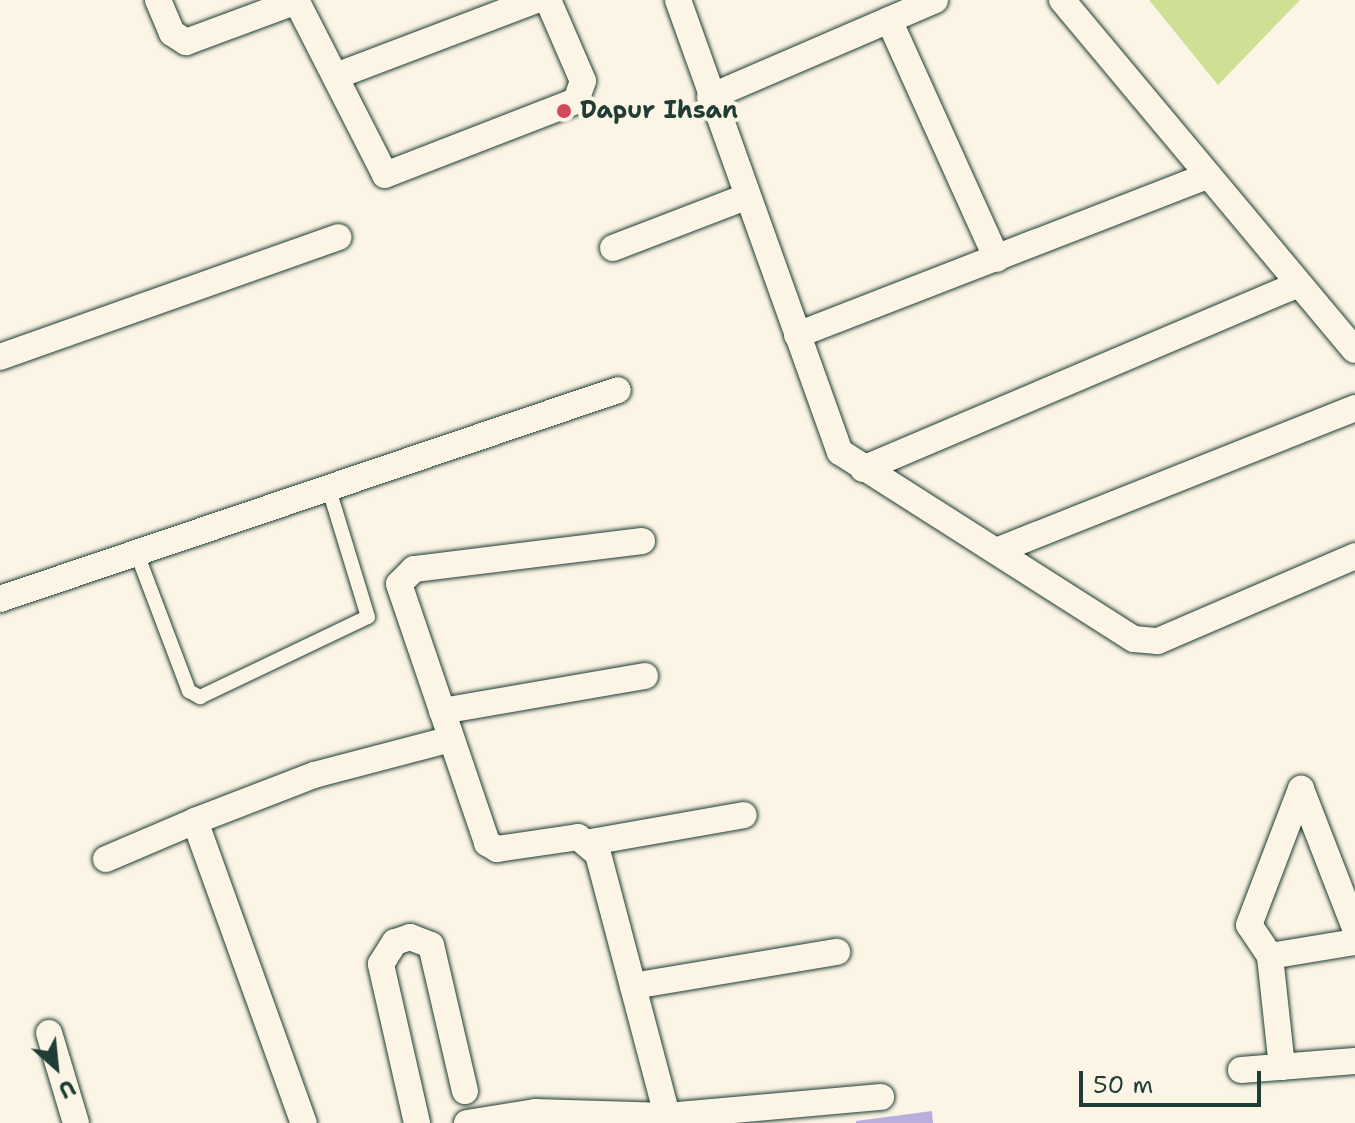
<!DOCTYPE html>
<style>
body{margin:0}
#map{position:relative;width:1355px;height:1123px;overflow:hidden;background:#fcf5e5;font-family:"Shantell Sans",sans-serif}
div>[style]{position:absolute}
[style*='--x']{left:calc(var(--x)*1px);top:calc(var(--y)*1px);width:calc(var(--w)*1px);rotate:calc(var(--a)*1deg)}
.green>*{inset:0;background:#cde094}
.building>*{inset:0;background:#baaedf}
.roads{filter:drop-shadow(0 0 2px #1f3d34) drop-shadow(0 0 2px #1f3d34)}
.service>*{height:14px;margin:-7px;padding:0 7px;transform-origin:7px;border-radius:7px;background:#fcf5e5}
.minor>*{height:26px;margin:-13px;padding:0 13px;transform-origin:13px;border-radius:13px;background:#fcf5e5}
.dots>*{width:22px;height:22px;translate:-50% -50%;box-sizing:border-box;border:4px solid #fcf5e5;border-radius:50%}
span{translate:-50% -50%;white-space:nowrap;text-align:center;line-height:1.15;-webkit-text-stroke:8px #fcf5e5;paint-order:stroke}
.poi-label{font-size:24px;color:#1f3d34;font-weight:700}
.left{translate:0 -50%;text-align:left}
.north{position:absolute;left:16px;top:1027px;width:80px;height:80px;-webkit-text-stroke:6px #fcf5e5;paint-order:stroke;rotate:153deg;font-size:22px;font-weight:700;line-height:32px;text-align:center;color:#1f3d34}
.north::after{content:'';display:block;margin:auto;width:28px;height:36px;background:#1f3d34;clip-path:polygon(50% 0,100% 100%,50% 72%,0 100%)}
.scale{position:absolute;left:1079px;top:1071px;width:182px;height:36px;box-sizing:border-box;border:4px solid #1f3d34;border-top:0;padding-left:10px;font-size:24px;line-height:28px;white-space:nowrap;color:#1f3d34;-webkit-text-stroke:6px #fcf5e5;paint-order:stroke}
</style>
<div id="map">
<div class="green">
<i style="clip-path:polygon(1149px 0,1300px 0,1218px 85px)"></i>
</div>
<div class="building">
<i style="clip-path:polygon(932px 1111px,933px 1123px,856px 1123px,856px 1121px)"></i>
</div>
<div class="roads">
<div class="service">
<i style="--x:136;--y:551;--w:150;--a:69.3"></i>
<i style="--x:189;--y:691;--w:13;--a:29"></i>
<i style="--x:200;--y:697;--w:186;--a:-25.5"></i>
<i style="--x:368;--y:617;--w:140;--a:-107"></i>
</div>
<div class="minor">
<i style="--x:158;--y:0;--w:36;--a:67"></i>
<i style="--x:172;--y:33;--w:17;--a:33"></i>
<i style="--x:186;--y:42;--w:118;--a:-20.3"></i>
<i style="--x:296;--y:0;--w:196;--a:63"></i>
<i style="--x:385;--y:175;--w:205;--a:-21.2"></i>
<i style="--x:576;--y:101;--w:21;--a:-71"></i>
<i style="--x:583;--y:81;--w:88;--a:-113.4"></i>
<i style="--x:678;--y:0;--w:480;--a:70.3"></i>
<i style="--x:840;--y:452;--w:348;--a:32.5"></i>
<i style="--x:1134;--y:639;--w:24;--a:5"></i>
<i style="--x:1158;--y:641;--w:215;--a:-23.3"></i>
<i style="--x:1062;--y:0;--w:456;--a:50.1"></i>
<i style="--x:889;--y:20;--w:262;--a:65.7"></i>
<i style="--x:336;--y:76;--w:214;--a:-20.8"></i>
<i style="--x:710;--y:97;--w:245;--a:-23.3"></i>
<i style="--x:613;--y:248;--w:142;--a:-21"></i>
<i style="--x:797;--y:335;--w:438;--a:-21.2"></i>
<i style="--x:0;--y:357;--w:359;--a:-19.5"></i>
<i style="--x:863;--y:469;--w:471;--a:-23"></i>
<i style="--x:642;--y:541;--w:230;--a:173"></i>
<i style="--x:414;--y:569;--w:21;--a:135"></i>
<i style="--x:399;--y:584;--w:274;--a:71.2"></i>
<i style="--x:487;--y:843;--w:12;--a:31"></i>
<i style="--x:497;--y:849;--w:82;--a:-8.4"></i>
<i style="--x:578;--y:837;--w:26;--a:40"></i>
<i style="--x:598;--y:854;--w:271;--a:75.2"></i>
<i style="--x:1001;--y:549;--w:381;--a:-21.7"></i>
<i style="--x:0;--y:599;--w:652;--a:-18.68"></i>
<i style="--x:442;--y:711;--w:206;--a:-9.8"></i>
<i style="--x:1301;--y:789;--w:149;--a:68.8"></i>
<i style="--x:195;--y:821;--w:128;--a:-21.1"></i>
<i style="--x:314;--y:775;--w:142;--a:-14.7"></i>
<i style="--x:591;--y:842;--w:155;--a:-10"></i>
<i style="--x:106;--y:859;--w:97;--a:-23.1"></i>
<i style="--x:195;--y:821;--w:321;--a:70.2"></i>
<i style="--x:1270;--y:956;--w:86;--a:-9.4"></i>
<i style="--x:633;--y:986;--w:207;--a:-9.5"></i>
<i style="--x:49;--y:1033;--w:94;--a:73.3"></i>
<i style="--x:1282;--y:1067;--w:112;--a:-96.2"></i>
<i style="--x:1270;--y:956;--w:37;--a:-124"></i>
<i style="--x:1249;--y:925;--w:146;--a:-69.1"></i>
<i style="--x:1241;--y:1070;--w:114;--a:-4.5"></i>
<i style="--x:417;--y:1123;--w:163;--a:-102.8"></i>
<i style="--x:381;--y:964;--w:26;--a:-58"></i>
<i style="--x:395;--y:942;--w:16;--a:-18"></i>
<i style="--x:410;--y:937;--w:22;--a:21"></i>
<i style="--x:431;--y:945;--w:150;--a:76.9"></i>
<i style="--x:467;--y:1123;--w:69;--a:-9.2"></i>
<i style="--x:535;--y:1112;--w:132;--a:1.7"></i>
<i style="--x:667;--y:1116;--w:215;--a:-5.1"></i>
</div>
</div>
<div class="dots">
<i style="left:564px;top:111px;background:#d1495b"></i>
</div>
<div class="poi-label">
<span class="left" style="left:580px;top:111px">Dapur Ihsan</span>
</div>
<div class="north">U</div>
<div class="scale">50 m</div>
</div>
